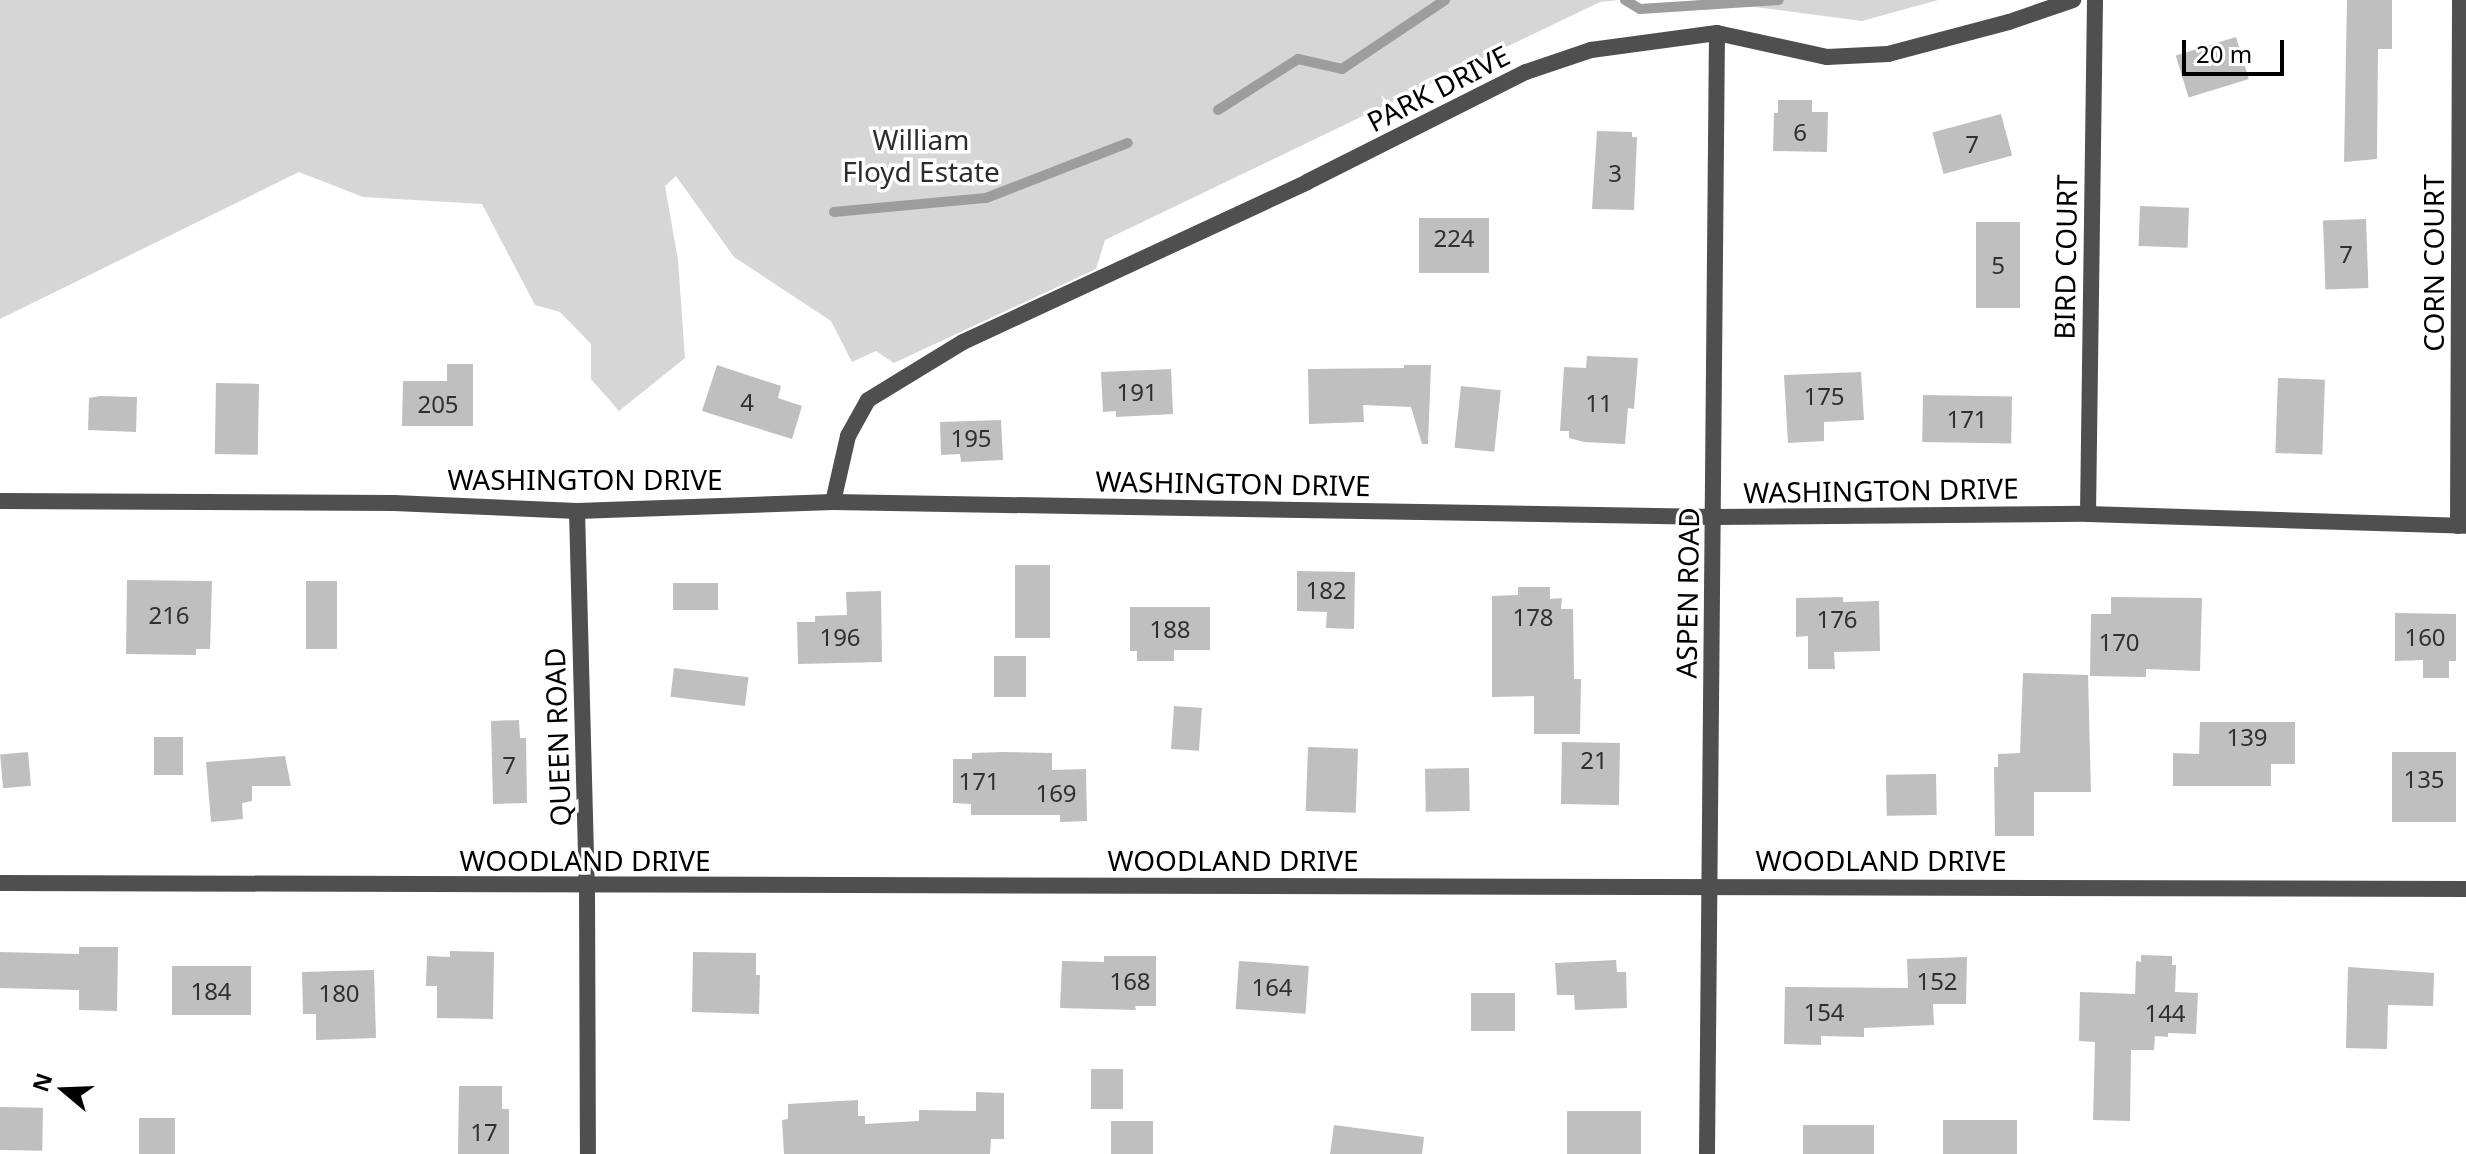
<!DOCTYPE html>
<style>
body{margin:0}
#map{position:relative;width:2466px;height:1154px;overflow:hidden;background:#fff;font-family:"Noto Sans",sans-serif}
div>[style]{position:absolute}
[style*='--x']{left:calc(var(--x)*1px);top:calc(var(--y)*1px);width:calc(var(--w)*1px);rotate:calc(var(--a)*1deg)}
.green>*{inset:0;background:#d6d6d6}
.stream>*{height:10px;margin:-5px;padding:0 5px;transform-origin:5px;border-radius:5px;background:#9d9d9d}
.building>*{inset:0;background:#bfbfbf;transform-origin:0 0}
.minor>*{height:16px;margin:-8px;padding:0 8px;transform-origin:8px;border-radius:8px;background:#4f4f4f}
span{translate:-50% -50%;white-space:nowrap;text-align:center;line-height:1.15;-webkit-text-stroke:7px #fff;paint-order:stroke}
.number-label{font-size:24px;color:#303030}
.number-label span{-webkit-text-stroke-width:0}
.street-label{font-size:28px;color:#000}
.park-label{font-size:28px;color:#2d2d2d}
.north{position:absolute;left:24px;top:1050px;width:80px;height:80px;-webkit-text-stroke:6px #fff;paint-order:stroke;rotate:289deg;font-size:22px;font-weight:700;line-height:32px;text-align:center;color:#000}
.north::after{content:'';display:block;margin:auto;width:28px;height:36px;background:#000;clip-path:polygon(50% 0,100% 100%,50% 72%,0 100%)}
.scale{position:absolute;left:2182px;top:40px;width:102px;height:36px;box-sizing:border-box;border:4px solid #000;border-top:0;padding-left:10px;font-size:24px;line-height:28px;white-space:nowrap;color:#000;-webkit-text-stroke:6px #fff;paint-order:stroke}
</style>
<div id="map">
<div class="green">
<i style="clip-path:polygon(0 0,1619px 0,1600px 2px,1105px 240px,1096px 269px,894px 363px,876px 351px,852px 362px,831px 321px,734px 257px,676px 176px,665px 186px,678px 260px,685px 358px,619px 411px,591px 379px,591px 344px,560px 312px,535px 305px,482px 204px,363px 197px,299px 172px,0 319px)"></i>
<i style="clip-path:polygon(1702px 0,1938px 0,1862px 21px)"></i>
</div>
<div class="stream">
<i style="--x:1625;--y:0;--w:17;--a:31"></i>
<i style="--x:1640;--y:9;--w:139;--a:-3.7"></i>
<i style="--x:1218;--y:110;--w:95;--a:-32.5"></i>
<i style="--x:1298;--y:59;--w:45;--a:12.8"></i>
<i style="--x:1342;--y:69;--w:124;--a:-33.8"></i>
<i style="--x:834;--y:212;--w:153;--a:-5.3"></i>
<i style="--x:986;--y:198;--w:152;--a:-21.2"></i>
</div>
<div class="building">
<i style="clip-path:polygon(2347px 0,2392px 0,2392px 49px,2378px 49px,2377px 159px,2344px 162px)"></i>
<i style="left:2236px;top:37px;width:44px;height:63px;rotate:73deg"></i>
<i style="clip-path:polygon(1778px 100px,1812px 100px,1812px 112px,1828px 112px,1827px 152px,1773px 151px,1774px 113px,1778px 113px)"></i>
<i style="left:2001px;top:114px;width:43px;height:71px;rotate:75deg"></i>
<i style="clip-path:polygon(1597px 131px,1632px 132px,1632px 137px,1637px 137px,1634px 210px,1592px 209px)"></i>
<i style="left:2140px;top:206px;width:49px;height:40px;rotate:2deg"></i>
<i style="left:1419px;top:218px;width:70px;height:55px"></i>
<i style="left:2366px;top:219px;width:69px;height:43px;rotate:88deg"></i>
<i style="left:1976px;top:222px;width:44px;height:86px"></i>
<i style="clip-path:polygon(1587px 356px,1638px 358px,1634px 409px,1628px 408px,1625px 444px,1584px 442px,1569px 438px,1569px 431px,1560px 431px,1564px 367px,1586px 368px)"></i>
<i style="clip-path:polygon(447px 364px,473px 364px,473px 426px,402px 426px,403px 381px,447px 381px)"></i>
<i style="clip-path:polygon(717px 365px,781px 386px,778px 398px,802px 406px,792px 439px,702px 411px)"></i>
<i style="clip-path:polygon(1404px 365px,1431px 365px,1428px 444px,1422px 444px,1411px 407px,1363px 405px,1364px 422px,1309px 424px,1308px 369px,1404px 368px)"></i>
<i style="clip-path:polygon(1171px 369px,1173px 414px,1116px 417px,1116px 411px,1103px 412px,1101px 372px)"></i>
<i style="clip-path:polygon(1861px 372px,1864px 420px,1824px 422px,1824px 441px,1788px 443px,1784px 375px)"></i>
<i style="left:2278px;top:378px;width:47px;height:75px;rotate:2deg"></i>
<i style="left:216px;top:383px;width:43px;height:71px;rotate:1deg"></i>
<i style="left:1461px;top:386px;width:40px;height:62px;rotate:6deg"></i>
<i style="left:1923px;top:395px;width:89px;height:47px;rotate:1deg"></i>
<i style="clip-path:polygon(100px 396px,137px 397px,136px 432px,88px 430px,89px 398px)"></i>
<i style="clip-path:polygon(1001px 420px,1003px 460px,961px 462px,960px 454px,941px 455px,940px 422px)"></i>
<i style="left:1015px;top:565px;width:35px;height:73px"></i>
<i style="clip-path:polygon(1297px 571px,1355px 572px,1354px 629px,1326px 628px,1327px 612px,1297px 611px)"></i>
<i style="clip-path:polygon(127px 580px,212px 581px,210px 649px,196px 649px,196px 655px,126px 654px)"></i>
<i style="left:306px;top:581px;width:31px;height:68px"></i>
<i style="left:673px;top:583px;width:45px;height:27px"></i>
<i style="clip-path:polygon(1518px 587px,1550px 587px,1550px 599px,1562px 598px,1561px 609px,1573px 609px,1574px 679px,1581px 679px,1580px 734px,1534px 734px,1534px 696px,1492px 697px,1492px 596px,1518px 595px)"></i>
<i style="clip-path:polygon(881px 591px,882px 662px,798px 664px,797px 622px,815px 622px,815px 616px,847px 615px,846px 592px)"></i>
<i style="clip-path:polygon(1843px 597px,1843px 602px,1879px 601px,1880px 651px,1834px 652px,1835px 669px,1808px 669px,1808px 636px,1796px 637px,1796px 598px)"></i>
<i style="clip-path:polygon(2111px 597px,2202px 598px,2200px 671px,2146px 669px,2146px 677px,2090px 676px,2091px 614px,2111px 614px)"></i>
<i style="clip-path:polygon(1130px 607px,1210px 607px,1210px 650px,1174px 650px,1174px 661px,1137px 661px,1137px 651px,1130px 651px)"></i>
<i style="clip-path:polygon(2395px 613px,2456px 614px,2456px 661px,2449px 661px,2449px 678px,2423px 678px,2423px 660px,2395px 661px)"></i>
<i style="left:994px;top:656px;width:32px;height:41px"></i>
<i style="left:674px;top:668px;width:75px;height:29px;rotate:7deg"></i>
<i style="clip-path:polygon(2023px 673px,2088px 675px,2091px 792px,2034px 792px,2034px 836px,1995px 836px,1994px 767px,1998px 767px,1998px 754px,2020px 753px)"></i>
<i style="left:1174px;top:706px;width:28px;height:43px;rotate:4deg"></i>
<i style="clip-path:polygon(519px 720px,520px 738px,526px 738px,527px 803px,493px 804px,491px 721px)"></i>
<i style="clip-path:polygon(2200px 722px,2295px 722px,2295px 764px,2271px 764px,2271px 786px,2173px 786px,2173px 753px,2199px 754px)"></i>
<i style="left:154px;top:737px;width:29px;height:38px"></i>
<i style="left:1562px;top:742px;width:58px;height:62px;rotate:1deg"></i>
<i style="left:1308px;top:747px;width:50px;height:64px;rotate:2deg"></i>
<i style="left:28px;top:752px;width:34px;height:28px;rotate:85deg"></i>
<i style="clip-path:polygon(1004px 752px,1052px 753px,1052px 770px,1086px 769px,1087px 821px,1060px 822px,1060px 815px,971px 815px,971px 804px,953px 803px,953px 759px,972px 759px,972px 753px)"></i>
<i style="left:2392px;top:752px;width:64px;height:70px"></i>
<i style="clip-path:polygon(285px 756px,291px 786px,252px 786px,252px 801px,242px 803px,243px 819px,211px 822px,206px 762px)"></i>
<i style="left:1469px;top:768px;width:43px;height:44px;rotate:89deg"></i>
<i style="left:1936px;top:774px;width:41px;height:50px;rotate:89deg"></i>
<i style="clip-path:polygon(79px 947px,118px 947px,117px 1011px,79px 1010px,79px 990px,0 988px,0 952px,79px 954px)"></i>
<i style="clip-path:polygon(450px 951px,494px 952px,493px 1019px,437px 1018px,437px 986px,426px 986px,427px 956px,450px 957px)"></i>
<i style="clip-path:polygon(693px 952px,756px 953px,756px 975px,760px 975px,759px 1014px,692px 1012px)"></i>
<i style="clip-path:polygon(2141px 955px,2172px 956px,2172px 965px,2176px 965px,2175px 992px,2198px 993px,2196px 1034px,2168px 1033px,2168px 1037px,2155px 1036px,2154px 1050px,2131px 1050px,2130px 1121px,2093px 1120px,2095px 1042px,2079px 1041px,2080px 992px,2135px 994px,2136px 961px,2141px 962px)"></i>
<i style="clip-path:polygon(1104px 956px,1156px 956px,1156px 1006px,1135px 1006px,1136px 1010px,1060px 1008px,1062px 961px,1104px 962px)"></i>
<i style="clip-path:polygon(1967px 957px,1966px 1004px,1933px 1004px,1934px 1025px,1864px 1028px,1864px 1037px,1821px 1036px,1821px 1045px,1784px 1044px,1785px 987px,1908px 988px,1907px 959px)"></i>
<i style="clip-path:polygon(1616px 960px,1617px 972px,1626px 972px,1627px 1008px,1575px 1010px,1574px 995px,1557px 995px,1555px 963px)"></i>
<i style="left:1239px;top:961px;width:70px;height:48px;rotate:4deg"></i>
<i style="left:172px;top:966px;width:79px;height:49px"></i>
<i style="clip-path:polygon(2348px 967px,2434px 973px,2433px 1006px,2388px 1005px,2387px 1049px,2346px 1048px)"></i>
<i style="clip-path:polygon(374px 970px,376px 1038px,316px 1040px,316px 1014px,303px 1014px,302px 972px)"></i>
<i style="left:1471px;top:993px;width:44px;height:38px"></i>
<i style="left:1123px;top:1069px;width:40px;height:32px;rotate:90deg"></i>
<i style="clip-path:polygon(459px 1086px,502px 1086px,502px 1109px,509px 1109px,509px 1154px,458px 1154px)"></i>
<i style="clip-path:polygon(976px 1092px,1004px 1093px,1004px 1139px,991px 1139px,990px 1154px,784px 1154px,782px 1120px,788px 1119px,788px 1104px,858px 1100px,858px 1116px,865px 1116px,865px 1124px,919px 1121px,919px 1110px,976px 1111px)"></i>
<i style="left:0;top:1107px;width:43px;height:43px;rotate:1deg"></i>
<i style="left:1567px;top:1111px;width:74px;height:43px"></i>
<i style="left:139px;top:1118px;width:36px;height:36px"></i>
<i style="left:1943px;top:1120px;width:74px;height:34px"></i>
<i style="left:1153px;top:1121px;width:33px;height:42px;rotate:90deg"></i>
<i style="clip-path:polygon(1334px 1125px,1424px 1137px,1422px 1154px,1330px 1154px)"></i>
<i style="left:1803px;top:1125px;width:71px;height:29px"></i>
</div>
<div class="minor">
<i style="--x:0;--y:501;--w:394;--a:0.3"></i>
<i style="--x:394;--y:503;--w:183;--a:2.5"></i>
<i style="--x:577;--y:511;--w:256;--a:-2"></i>
<i style="--x:833;--y:502;--w:882;--a:0.97"></i>
<i style="--x:1715;--y:517;--w:373;--a:-0.5"></i>
<i style="--x:2088;--y:514;--w:378;--a:1.8"></i>
<i style="--x:833;--y:502;--w:68;--a:-77.2"></i>
<i style="--x:848;--y:436;--w:41;--a:-60.9"></i>
<i style="--x:868;--y:400;--w:111;--a:-31.4"></i>
<i style="--x:963;--y:342;--w:379;--a:-24.9"></i>
<i style="--x:1307;--y:182;--w:245;--a:-26.7"></i>
<i style="--x:1526;--y:72;--w:69;--a:-18.7"></i>
<i style="--x:1591;--y:50;--w:127;--a:-7.7"></i>
<i style="--x:1717;--y:33;--w:113;--a:12.3"></i>
<i style="--x:1827;--y:57;--w:61;--a:-2.8"></i>
<i style="--x:1888;--y:54;--w:125;--a:-14.8"></i>
<i style="--x:2009;--y:22;--w:68;--a:-19"></i>
<i style="--x:577;--y:511;--w:375;--a:88.5"></i>
<i style="--x:587;--y:886;--w:268;--a:89.8"></i>
<i style="--x:2088;--y:514;--w:514;--a:-89.22"></i>
<i style="--x:2458;--y:526;--w:526;--a:-89.78"></i>
<i style="--x:0;--y:883;--w:2466;--a:0.14"></i>
<i style="--x:1707;--y:1154;--w:1121;--a:-89.49"></i>
</div>
<div class="number-label">
<span style="left:1800px;top:132px">6</span>
<span style="left:1972px;top:144px">7</span>
<span style="left:1615px;top:173px">3</span>
<span style="left:1454px;top:238px">224</span>
<span style="left:2346px;top:254px">7</span>
<span style="left:1998px;top:265px">5</span>
<span style="left:1137px;top:392px">191</span>
<span style="left:1824px;top:396px">175</span>
<span style="left:747px;top:402px">4</span>
<span style="left:1599px;top:403px">11</span>
<span style="left:438px;top:404px">205</span>
<span style="left:1967px;top:419px">171</span>
<span style="left:971px;top:438px">195</span>
<span style="left:1326px;top:590px">182</span>
<span style="left:169px;top:615px">216</span>
<span style="left:1533px;top:617px">178</span>
<span style="left:1837px;top:619px">176</span>
<span style="left:1170px;top:629px">188</span>
<span style="left:840px;top:637px">196</span>
<span style="left:2425px;top:637px">160</span>
<span style="left:2119px;top:642px">170</span>
<span style="left:2247px;top:737px">139</span>
<span style="left:1594px;top:760px">21</span>
<span style="left:509px;top:765px">7</span>
<span style="left:2424px;top:779px">135</span>
<span style="left:979px;top:781px">171</span>
<span style="left:1056px;top:793px">169</span>
<span style="left:1130px;top:981px">168</span>
<span style="left:1937px;top:981px">152</span>
<span style="left:1272px;top:987px">164</span>
<span style="left:211px;top:991px">184</span>
<span style="left:339px;top:993px">180</span>
<span style="left:1824px;top:1012px">154</span>
<span style="left:2165px;top:1013px">144</span>
<span style="left:484px;top:1132px">17</span>
</div>
<div class="street-label">
<span style="left:1438px;top:88px;rotate:-27deg">PARK DRIVE</span>
<span style="left:2065px;top:257px;rotate:-89deg">BIRD COURT</span>
<span style="left:2433px;top:263px;rotate:-90deg">CORN COURT</span>
<span style="left:585px;top:479px">WASHINGTON DRIVE</span>
<span style="left:1233px;top:483px;rotate:1deg">WASHINGTON DRIVE</span>
<span style="left:1881px;top:490px;rotate:-1deg">WASHINGTON DRIVE</span>
<span style="left:1687px;top:593px;rotate:-89deg">ASPEN ROAD</span>
<span style="left:557px;top:737px;rotate:-92deg">QUEEN ROAD</span>
<span style="left:585px;top:860px">WOODLAND DRIVE</span>
<span style="left:1233px;top:860px">WOODLAND DRIVE</span>
<span style="left:1881px;top:860px">WOODLAND DRIVE</span>
</div>
<div class="park-label">
<span style="left:921px;top:155px">William<br>Floyd Estate</span>
</div>
<div class="north">N</div>
<div class="scale">20 m</div>
</div>
